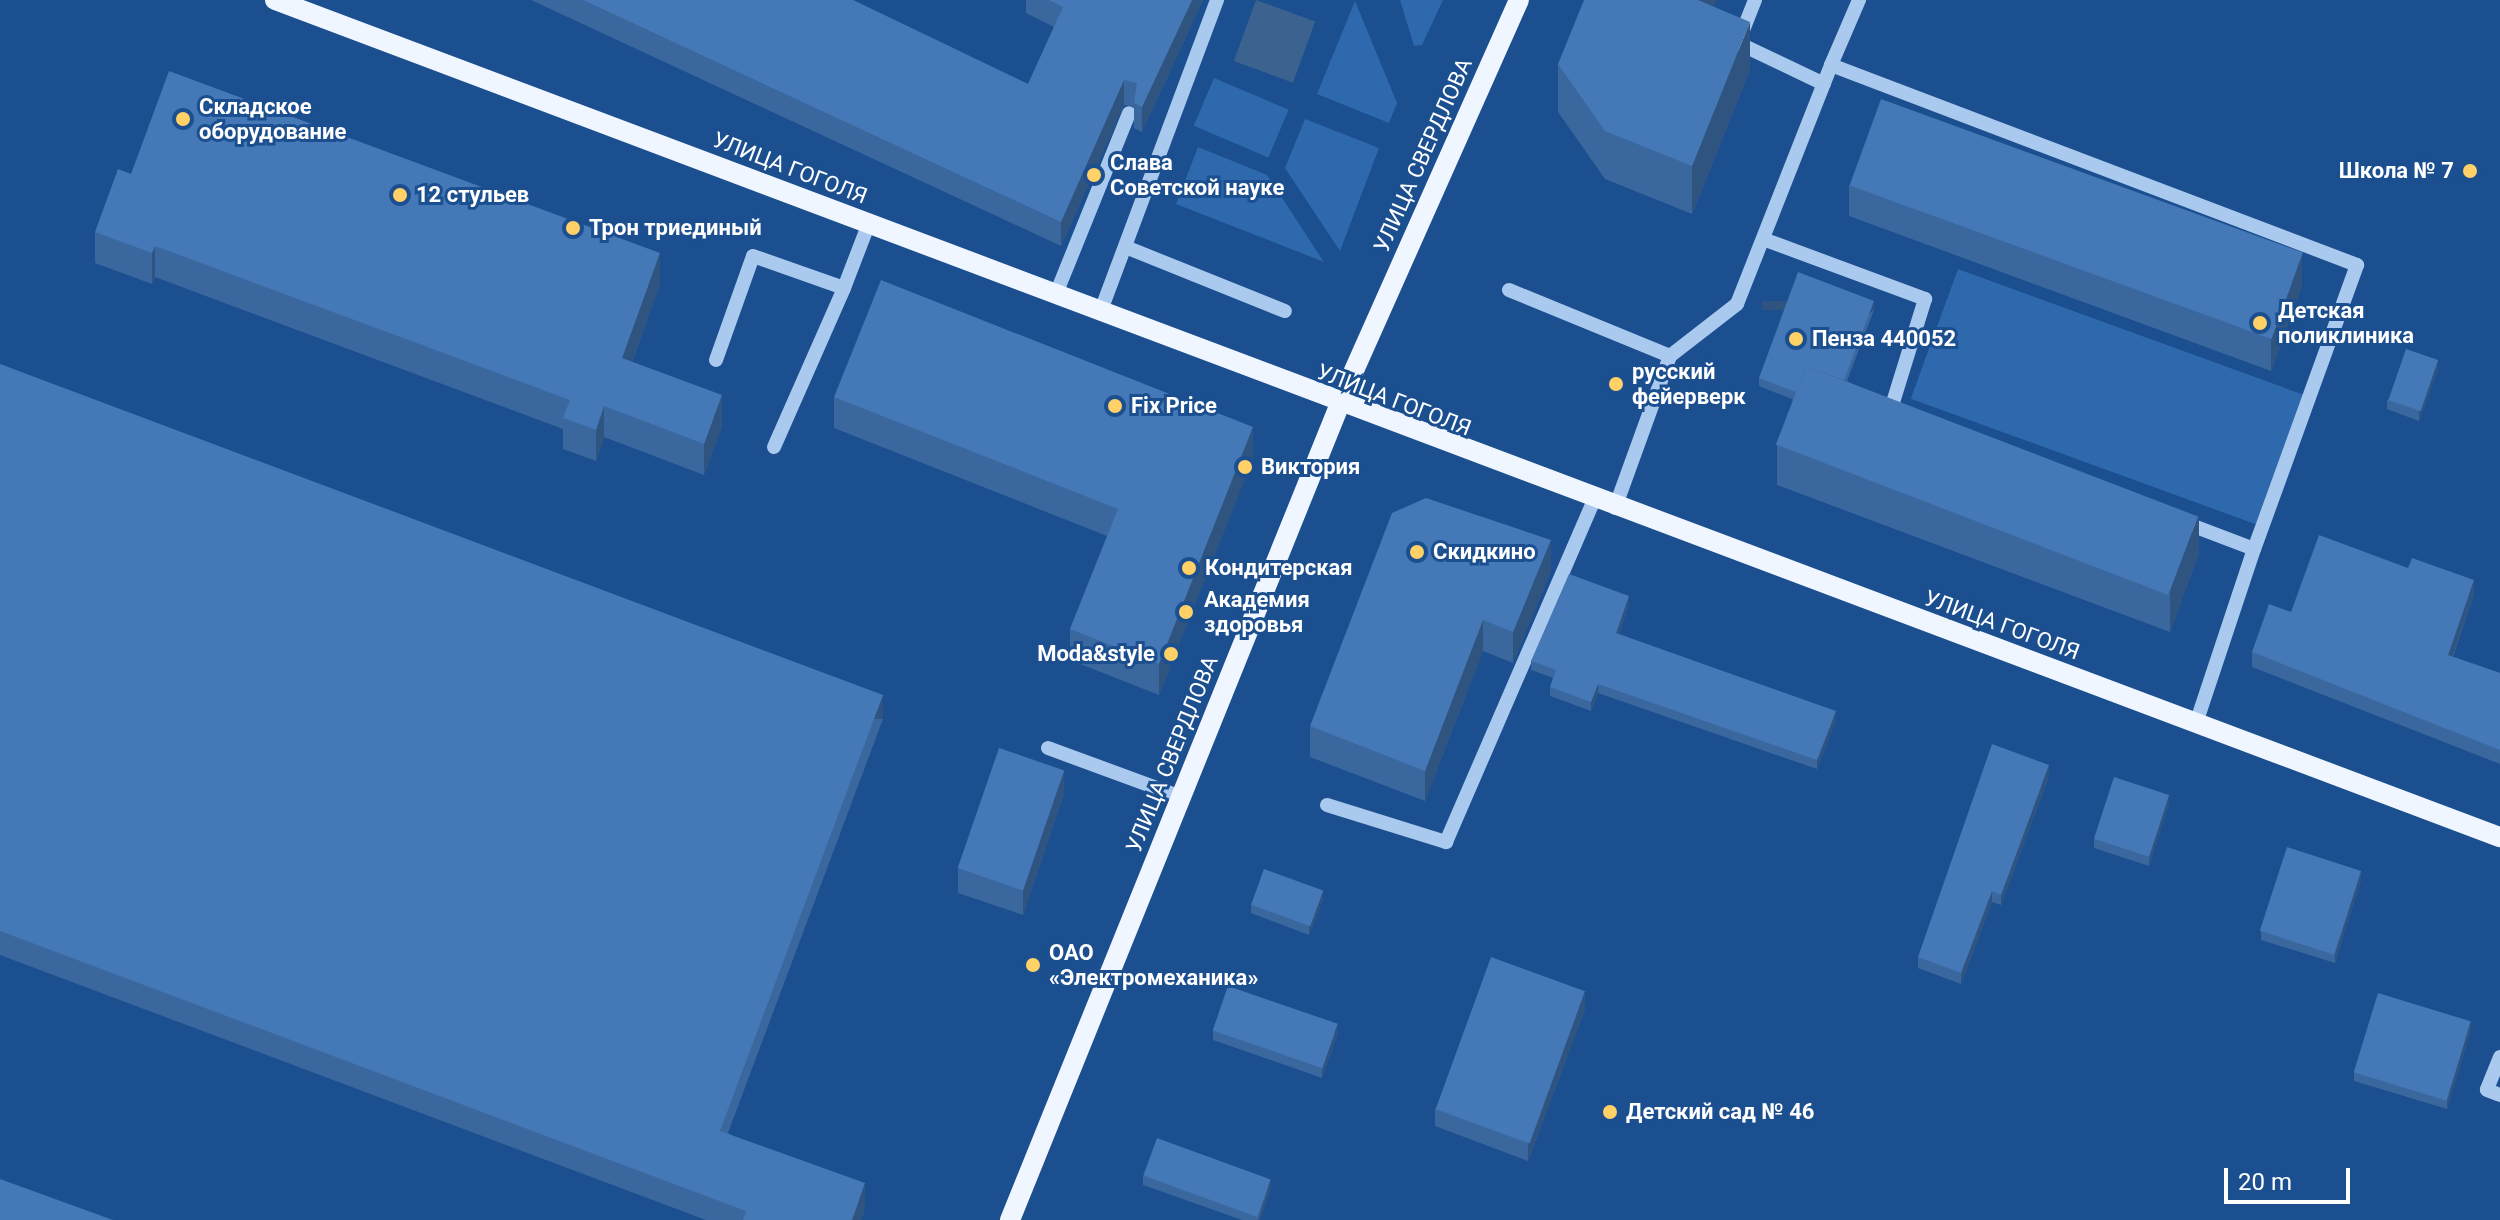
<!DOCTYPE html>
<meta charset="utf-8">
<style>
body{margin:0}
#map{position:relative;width:2500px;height:1220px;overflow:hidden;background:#1b4f8f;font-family:Roboto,sans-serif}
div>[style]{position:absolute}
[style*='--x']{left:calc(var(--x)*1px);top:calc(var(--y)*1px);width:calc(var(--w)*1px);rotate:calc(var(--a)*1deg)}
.green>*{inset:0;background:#2e69ad;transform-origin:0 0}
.water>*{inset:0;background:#3c6290;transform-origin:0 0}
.minor>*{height:14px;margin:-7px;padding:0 7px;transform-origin:7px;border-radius:7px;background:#a9c9ee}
.major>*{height:20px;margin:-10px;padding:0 10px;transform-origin:10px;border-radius:10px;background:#f0f6ff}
.wall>*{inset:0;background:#3a679d}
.shaded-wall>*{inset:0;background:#305480;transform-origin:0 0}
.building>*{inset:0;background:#4478b7;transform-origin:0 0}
.dots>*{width:22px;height:22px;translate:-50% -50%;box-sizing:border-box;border:4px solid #1b4f8f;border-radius:50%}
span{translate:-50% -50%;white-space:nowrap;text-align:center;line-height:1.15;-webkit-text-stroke:6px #1b4f8f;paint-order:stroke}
.poi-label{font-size:22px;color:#fff;font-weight:700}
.left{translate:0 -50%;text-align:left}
.right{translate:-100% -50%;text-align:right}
.street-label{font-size:22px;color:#fff}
.scale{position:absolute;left:2224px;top:1168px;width:126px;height:36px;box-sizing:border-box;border:4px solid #fff;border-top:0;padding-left:10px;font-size:24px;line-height:28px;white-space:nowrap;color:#fff;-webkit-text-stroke:6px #1b4f8f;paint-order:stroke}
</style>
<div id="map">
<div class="green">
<i style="clip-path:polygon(1400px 0,1443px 0,1422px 45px,1414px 46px)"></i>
<i style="clip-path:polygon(1355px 1px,1397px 103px,1389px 123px,1317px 94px)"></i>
<i style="left:1214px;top:78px;width:81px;height:52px;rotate:23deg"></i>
<i style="clip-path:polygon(1305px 119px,1379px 148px,1340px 251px,1285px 168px)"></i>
<i style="clip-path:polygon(1198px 147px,1267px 175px,1324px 262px,1176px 204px)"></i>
<i style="left:1958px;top:269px;width:367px;height:138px;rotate:20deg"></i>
</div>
<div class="water">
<i style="left:1256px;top:0;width:63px;height:65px;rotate:20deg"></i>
</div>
<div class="minor">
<i style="--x:1755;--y:0;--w:46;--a:111.6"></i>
<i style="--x:1738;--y:43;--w:95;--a:25.5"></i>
<i style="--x:1831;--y:65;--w:71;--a:-66.7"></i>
<i style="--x:1763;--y:239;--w:173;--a:20.3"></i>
<i style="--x:1925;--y:299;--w:118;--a:107.2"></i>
<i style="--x:1128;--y:248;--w:169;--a:21.9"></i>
<i style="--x:1509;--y:290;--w:174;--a:22.3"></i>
<i style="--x:1056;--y:294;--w:195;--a:-68"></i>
<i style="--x:1100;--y:313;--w:334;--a:-69.5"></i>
<i style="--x:716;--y:360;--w:110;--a:-70.4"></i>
<i style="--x:753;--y:256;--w:96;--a:19.4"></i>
<i style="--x:844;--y:288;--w:70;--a:-69"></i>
<i style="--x:774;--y:447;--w:174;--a:-66.2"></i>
<i style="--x:1615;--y:508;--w:162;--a:-70.1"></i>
<i style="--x:1670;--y:356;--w:85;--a:-37.8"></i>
<i style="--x:1737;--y:304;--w:257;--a:-68.5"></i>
<i style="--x:1831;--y:65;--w:563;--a:20.82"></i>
<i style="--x:2357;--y:265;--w:302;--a:109.9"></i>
<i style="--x:2183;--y:522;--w:76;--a:20.8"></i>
<i style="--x:2254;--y:549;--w:183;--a:108.4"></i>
<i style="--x:1048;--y:748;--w:142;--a:20.2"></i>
<i style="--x:1327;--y:805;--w:125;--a:17.3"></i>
<i style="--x:1446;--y:842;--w:373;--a:-66.6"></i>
<i style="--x:2500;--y:1057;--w:35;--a:112"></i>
<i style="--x:2487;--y:1090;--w:14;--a:21"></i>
</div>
<div class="major">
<i style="--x:275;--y:0;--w:2377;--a:20.62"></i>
<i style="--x:1010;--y:1220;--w:902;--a:-67.99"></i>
<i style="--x:1348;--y:384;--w:420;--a:-66"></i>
</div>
<div class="wall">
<i style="clip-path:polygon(531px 0,853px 0,1028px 84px,1054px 27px,1026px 13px,1026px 0,1203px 0,1142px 132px,1134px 128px,1134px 107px,1124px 105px,1061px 246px)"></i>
<i style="clip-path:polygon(1558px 64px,1750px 70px,1692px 214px,1605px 179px,1558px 112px)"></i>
<i style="clip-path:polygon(1849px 185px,2302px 286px,2271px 371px,1849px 216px)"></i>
<i style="clip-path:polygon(95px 232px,660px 284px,632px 362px,722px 426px,704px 475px,604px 437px,596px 461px,563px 449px,563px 429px,155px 277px,152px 284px,95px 263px)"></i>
<i style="clip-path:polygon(1874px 310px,1847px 381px,2199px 553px,2170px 632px,1777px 485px,1777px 445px,1794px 400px,1759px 386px,1759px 378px)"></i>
<i style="clip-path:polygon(0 364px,883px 719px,728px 1133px,865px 1207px,861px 1220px,706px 1220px,0 955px)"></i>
<i style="clip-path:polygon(2438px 369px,2419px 421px,2387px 409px,2387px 400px)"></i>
<i style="clip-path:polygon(834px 397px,1253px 458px,1159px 695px,1070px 660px,1070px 629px,1107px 536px,834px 428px)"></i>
<i style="clip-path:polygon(1551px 571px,1513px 663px,1483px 651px,1425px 801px,1310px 757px,1310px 726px)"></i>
<i style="clip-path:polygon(2474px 594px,2453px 657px,2500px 673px,2500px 764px,2252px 667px,2252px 652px,2291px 612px)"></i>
<i style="clip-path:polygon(1629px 604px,1619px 634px,1836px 720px,1817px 769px,1598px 693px,1591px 711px,1550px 696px,1550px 687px,1553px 678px,1531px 670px,1531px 661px)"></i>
<i style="clip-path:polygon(2049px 776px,2001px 905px,1992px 902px,1961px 984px,1918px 968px,1918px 957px)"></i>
<i style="clip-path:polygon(1064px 794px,1023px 915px,958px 893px,958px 868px)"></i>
<i style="clip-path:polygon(2169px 803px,2149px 866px,2094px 848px,2094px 839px)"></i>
<i style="clip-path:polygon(2361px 880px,2335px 963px,2261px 940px,2261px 931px)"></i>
<i style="clip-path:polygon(1323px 899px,1309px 935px,1251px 913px,1251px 905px)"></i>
<i style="clip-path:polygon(1585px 1009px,1528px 1161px,1435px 1126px,1435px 1109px)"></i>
<i style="clip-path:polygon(2471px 1030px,2447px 1109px,2354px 1081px,2354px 1072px)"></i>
<i style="clip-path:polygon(1213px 1031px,1338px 1033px,1322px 1078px,1213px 1040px)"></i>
<i style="clip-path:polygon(1143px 1176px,1271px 1187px,1260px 1220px,1242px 1220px,1143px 1185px)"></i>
</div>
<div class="shaded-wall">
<i style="clip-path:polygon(1192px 0,1203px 0,1142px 132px,1142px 107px)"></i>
<i style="clip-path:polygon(1698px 0,1717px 0,1697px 48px)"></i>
<i style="clip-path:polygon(1750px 22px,1750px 70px,1692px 214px,1692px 166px)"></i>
<i style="clip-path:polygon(1124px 80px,1124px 105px,1061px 246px,1061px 222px)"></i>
<i style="clip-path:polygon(155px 246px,155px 277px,152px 284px,152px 253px)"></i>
<i style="clip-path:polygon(660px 253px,660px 284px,622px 389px,622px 358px)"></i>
<i style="clip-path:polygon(2302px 255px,2302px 286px,2271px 371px,2271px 340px)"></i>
<i style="left:1874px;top:301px;width:9px;height:112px;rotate:90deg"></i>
<i style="clip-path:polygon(2438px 360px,2438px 369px,2419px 421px,2419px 412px)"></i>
<i style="clip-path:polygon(722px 395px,722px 426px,704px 475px,704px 444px)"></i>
<i style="clip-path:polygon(604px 406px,604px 437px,596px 461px,596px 430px)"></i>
<i style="clip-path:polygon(1253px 427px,1253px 458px,1159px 695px,1159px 664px)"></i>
<i style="clip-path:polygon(2199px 513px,2199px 553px,2170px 632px,2170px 591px)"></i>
<i style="clip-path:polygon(1551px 540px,1551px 571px,1513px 663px,1513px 632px)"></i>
<i style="clip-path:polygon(2474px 580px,2474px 594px,2448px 669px,2448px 655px)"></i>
<i style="clip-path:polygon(1629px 596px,1629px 604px,1616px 642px,1616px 633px)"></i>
<i style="clip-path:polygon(1483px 620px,1483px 651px,1425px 801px,1425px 771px)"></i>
<i style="clip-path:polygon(1598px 684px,1598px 693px,1591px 711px,1591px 702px)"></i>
<i style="left:883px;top:695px;width:24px;height:465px;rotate:90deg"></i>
<i style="clip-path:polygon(1836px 711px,1836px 720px,1817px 769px,1817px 760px)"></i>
<i style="clip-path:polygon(2049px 765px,2049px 776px,2001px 905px,2001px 895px)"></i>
<i style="clip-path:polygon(1064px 770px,1064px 794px,1023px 915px,1023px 891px)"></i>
<i style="clip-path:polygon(2169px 795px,2169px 803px,2149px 866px,2149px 857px)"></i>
<i style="clip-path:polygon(2361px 871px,2361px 880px,2335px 963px,2335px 954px)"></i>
<i style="clip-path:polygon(1323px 890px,1323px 899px,1309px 935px,1309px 926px)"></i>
<i style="clip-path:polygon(1992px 891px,1992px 902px,1961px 984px,1961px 973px)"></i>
<i style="clip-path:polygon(1585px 992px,1585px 1009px,1528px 1161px,1528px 1144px)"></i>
<i style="clip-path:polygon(2471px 1021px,2471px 1030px,2447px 1109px,2447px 1100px)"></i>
<i style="clip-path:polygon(1338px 1024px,1338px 1033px,1322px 1078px,1322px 1069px)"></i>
<i style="clip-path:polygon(1271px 1179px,1271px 1187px,1260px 1220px,1258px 1220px)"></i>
<i style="clip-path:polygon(865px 1183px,865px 1207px,861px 1220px,852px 1220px)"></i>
</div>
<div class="building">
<i style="clip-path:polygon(583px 0,853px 0,1028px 84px,1063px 7px,1049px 0,1192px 0,1142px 107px,1134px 103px,1137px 83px,1124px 80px,1061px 222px)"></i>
<i style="clip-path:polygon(1584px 0,1698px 0,1750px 22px,1692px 166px,1605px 131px,1558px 64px)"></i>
<i style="clip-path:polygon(169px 71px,660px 253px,622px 358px,722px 395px,704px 444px,604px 406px,596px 430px,563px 418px,570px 400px,155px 246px,152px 253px,95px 232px,118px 169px,131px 174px)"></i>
<i style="left:1881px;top:99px;width:449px;height:92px;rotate:20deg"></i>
<i style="clip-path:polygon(1798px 272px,1874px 301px,1844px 380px,1806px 366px,1796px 392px,1759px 378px)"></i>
<i style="clip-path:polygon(881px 280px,1253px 427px,1159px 664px,1070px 629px,1118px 509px,834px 397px)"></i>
<i style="left:2406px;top:349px;width:34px;height:54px;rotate:19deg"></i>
<i style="clip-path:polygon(0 364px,883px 695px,720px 1131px,865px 1183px,852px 1220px,743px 1220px,746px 1211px,0 931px)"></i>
<i style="left:1806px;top:366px;width:420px;height:84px;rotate:21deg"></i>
<i style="clip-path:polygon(1426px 498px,1551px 540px,1513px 632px,1483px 620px,1425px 771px,1310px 726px,1392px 513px)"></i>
<i style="clip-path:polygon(2319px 535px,2408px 568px,2412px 558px,2474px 580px,2448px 655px,2500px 673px,2500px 750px,2252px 652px,2269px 604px,2291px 612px)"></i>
<i style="clip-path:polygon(1569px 574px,1629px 596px,1616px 633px,1836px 711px,1817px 760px,1598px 684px,1591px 702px,1550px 687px,1556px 670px,1531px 661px)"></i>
<i style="clip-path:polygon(1992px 744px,2049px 765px,2001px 895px,1992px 891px,1961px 973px,1918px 957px)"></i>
<i style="left:999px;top:748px;width:69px;height:127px;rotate:19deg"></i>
<i style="left:2114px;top:777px;width:58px;height:65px;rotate:18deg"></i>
<i style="left:2287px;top:847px;width:78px;height:88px;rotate:18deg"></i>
<i style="left:1264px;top:869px;width:63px;height:38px;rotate:20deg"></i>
<i style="left:1491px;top:957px;width:100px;height:162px;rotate:20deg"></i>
<i style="left:1228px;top:986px;width:116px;height:47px;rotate:19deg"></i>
<i style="left:2378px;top:993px;width:97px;height:83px;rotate:17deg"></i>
<i style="left:1157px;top:1138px;width:121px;height:40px;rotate:20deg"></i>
<i style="clip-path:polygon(0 1179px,113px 1220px,0 1220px)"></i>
</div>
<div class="dots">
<i style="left:183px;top:119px;background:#ffd166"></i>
<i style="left:2470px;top:171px;background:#ffd166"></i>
<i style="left:1094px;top:175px;background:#ffd166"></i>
<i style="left:400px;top:195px;background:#ffd166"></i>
<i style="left:573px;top:228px;background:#ffd166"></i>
<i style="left:2260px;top:323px;background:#ffd166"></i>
<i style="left:1796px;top:339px;background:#ffd166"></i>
<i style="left:1616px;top:384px;background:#ffd166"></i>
<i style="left:1115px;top:406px;background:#ffd166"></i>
<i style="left:1245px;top:467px;background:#ffd166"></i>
<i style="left:1417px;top:552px;background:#ffd166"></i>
<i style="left:1189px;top:568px;background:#ffd166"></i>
<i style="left:1186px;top:612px;background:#ffd166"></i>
<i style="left:1171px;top:654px;background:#ffd166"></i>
<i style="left:1033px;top:965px;background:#ffd166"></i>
<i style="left:1610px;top:1112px;background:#ffd166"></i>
</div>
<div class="poi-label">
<span class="left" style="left:199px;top:119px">Складское<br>оборудование</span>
<span class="left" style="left:1110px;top:175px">Слава<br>Советской науке</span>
<span class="right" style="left:2454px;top:171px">Школа № 7</span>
<span class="left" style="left:416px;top:195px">12 стульев</span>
<span class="left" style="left:589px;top:228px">Трон триединый</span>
<span class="left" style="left:2278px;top:323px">Детская<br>поликлиника</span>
<span class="left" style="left:1812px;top:339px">Пенза 440052</span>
<span class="left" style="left:1632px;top:384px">русский<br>фейерверк</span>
<span class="left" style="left:1131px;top:406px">Fix Price</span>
<span class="left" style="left:1261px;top:467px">Виктория</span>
<span class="left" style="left:1433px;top:552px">Скидкино</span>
<span class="left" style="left:1205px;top:568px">Кондитерская</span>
<span class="left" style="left:1204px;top:612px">Академия<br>здоровья</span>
<span class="right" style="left:1155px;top:654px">Moda&amp;style</span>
<span class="left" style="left:1049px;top:965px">ОАО<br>«Электромеханика»</span>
<span class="left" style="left:1626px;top:1112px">Детский сад № 46</span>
</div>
<div class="street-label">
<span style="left:1423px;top:155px;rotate:-66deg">УЛИЦА СВЕРДЛОВА</span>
<span style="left:790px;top:168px;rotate:21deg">УЛИЦА ГОГОЛЯ</span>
<span style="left:1394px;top:400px;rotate:21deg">УЛИЦА ГОГОЛЯ</span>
<span style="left:2002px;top:625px;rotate:20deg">УЛИЦА ГОГОЛЯ</span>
<span style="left:1172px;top:754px;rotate:-68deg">УЛИЦА СВЕРДЛОВА</span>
</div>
<div class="scale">20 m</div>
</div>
